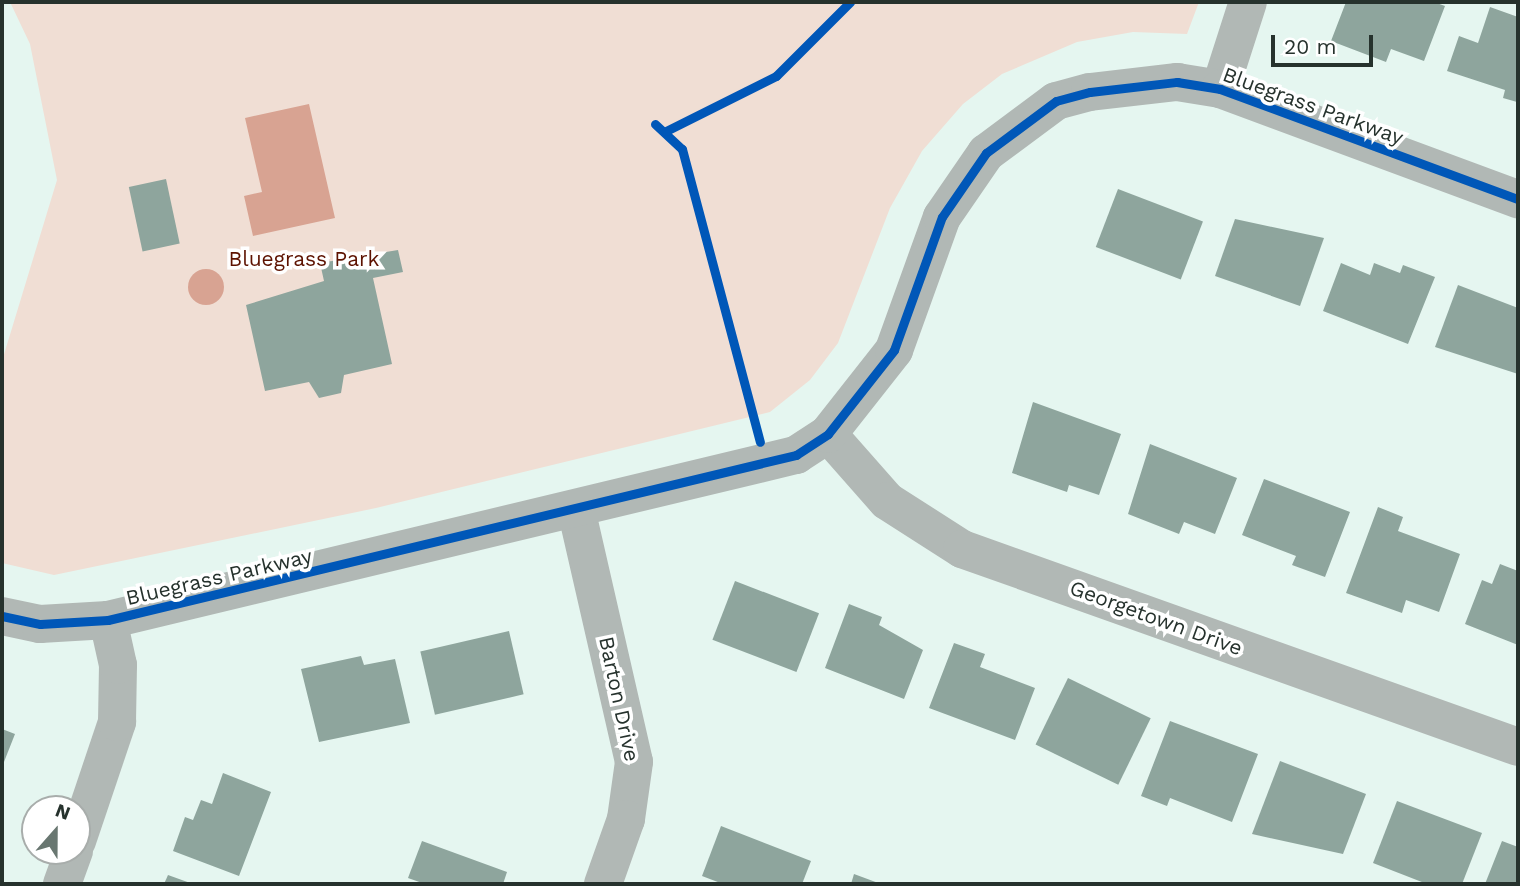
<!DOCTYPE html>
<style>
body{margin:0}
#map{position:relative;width:1520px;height:886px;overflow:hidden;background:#e5f6f0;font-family:"Work Sans",sans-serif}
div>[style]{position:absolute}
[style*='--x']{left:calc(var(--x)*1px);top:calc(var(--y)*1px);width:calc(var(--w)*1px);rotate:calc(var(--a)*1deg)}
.green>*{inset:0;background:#f0ded4}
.water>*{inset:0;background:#d8a392}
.round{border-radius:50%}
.building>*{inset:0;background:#8ea59d;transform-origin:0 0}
.minor>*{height:38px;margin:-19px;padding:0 19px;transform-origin:19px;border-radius:19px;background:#b1b8b5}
.cycleway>*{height:9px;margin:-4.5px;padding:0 4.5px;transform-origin:4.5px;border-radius:4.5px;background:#0057b8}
span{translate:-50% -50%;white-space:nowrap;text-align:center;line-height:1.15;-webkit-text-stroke:7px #fff;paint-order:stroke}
.street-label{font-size:21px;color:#26322d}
.park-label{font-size:21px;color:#5d1200}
.frame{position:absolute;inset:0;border:4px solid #26322d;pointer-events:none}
.north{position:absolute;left:21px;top:795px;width:70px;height:70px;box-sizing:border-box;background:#fff;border:2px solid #a8adab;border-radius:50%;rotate:21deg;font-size:19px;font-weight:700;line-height:28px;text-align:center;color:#26322d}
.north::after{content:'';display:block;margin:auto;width:24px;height:32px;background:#697771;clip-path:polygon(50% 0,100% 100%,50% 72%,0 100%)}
.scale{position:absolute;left:1271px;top:35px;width:102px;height:32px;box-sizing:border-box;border:4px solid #26322d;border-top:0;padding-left:9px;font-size:21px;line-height:24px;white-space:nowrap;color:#26322d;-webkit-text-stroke:5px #fff;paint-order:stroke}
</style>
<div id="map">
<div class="green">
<i style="clip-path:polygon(10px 2px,1199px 2px,1187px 34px,1133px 32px,1077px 42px,1002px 74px,963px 104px,922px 151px,890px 208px,838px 343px,810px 380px,770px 412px,376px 508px,54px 575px,2px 563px,2px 361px,57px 180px,30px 44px)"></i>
</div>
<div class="water">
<i style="clip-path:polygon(309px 104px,335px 218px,253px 236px,244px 196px,262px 192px,245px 118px)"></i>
<i class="round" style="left:188px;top:269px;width:36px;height:36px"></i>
</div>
<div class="building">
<i style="clip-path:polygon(1346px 2px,1434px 2px,1445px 6px,1424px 61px,1391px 49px,1386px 62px,1331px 41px)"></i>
<i style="clip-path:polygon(1490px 7px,1518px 17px,1517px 102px,1503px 98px,1505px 90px,1447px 71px,1459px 36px,1478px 43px)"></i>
<i style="left:166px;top:179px;width:66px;height:38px;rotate:78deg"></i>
<i style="left:1118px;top:189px;width:91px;height:62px;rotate:21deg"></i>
<i style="clip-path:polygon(1235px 219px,1324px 238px,1300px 306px,1215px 276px)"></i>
<i style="clip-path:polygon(398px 250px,403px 272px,373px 278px,392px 364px,344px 375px,341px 393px,319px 398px,309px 382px,265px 391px,246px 305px,324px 281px,320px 263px)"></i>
<i style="clip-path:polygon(1341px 263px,1370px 275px,1374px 263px,1400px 273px,1403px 265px,1435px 277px,1408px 344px,1323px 311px)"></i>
<i style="clip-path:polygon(1458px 285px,1518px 308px,1518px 374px,1435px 347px)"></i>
<i style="clip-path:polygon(1033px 402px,1121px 434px,1099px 495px,1069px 485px,1067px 492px,1012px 473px)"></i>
<i style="clip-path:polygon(1150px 444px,1237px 478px,1215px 534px,1184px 522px,1179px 534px,1128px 514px)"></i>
<i style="clip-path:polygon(1264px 479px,1350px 512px,1325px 577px,1292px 565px,1296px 556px,1242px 535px)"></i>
<i style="clip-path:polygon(1378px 507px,1403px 517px,1398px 531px,1460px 554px,1439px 612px,1406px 600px,1402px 613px,1346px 593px)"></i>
<i style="clip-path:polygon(1500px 564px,1518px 571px,1518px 645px,1465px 624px,1482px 580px,1492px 584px)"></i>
<i style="left:735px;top:581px;width:90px;height:63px;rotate:21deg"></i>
<i style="clip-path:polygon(849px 604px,882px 617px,879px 625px,923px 650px,904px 699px,825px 668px)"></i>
<i style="left:509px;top:631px;width:65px;height:91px;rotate:77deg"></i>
<i style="clip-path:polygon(954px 643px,985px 654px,980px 667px,1035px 688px,1015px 740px,929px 708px)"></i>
<i style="clip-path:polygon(361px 656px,364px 665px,395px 659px,410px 723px,319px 742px,301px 669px)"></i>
<i style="left:1068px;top:678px;width:92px;height:74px;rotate:26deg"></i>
<i style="clip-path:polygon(1170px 721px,1258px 754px,1232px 822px,1170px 798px,1167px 806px,1141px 796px)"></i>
<i style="clip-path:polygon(2px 729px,15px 734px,2px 767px)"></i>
<i style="clip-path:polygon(1280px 761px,1366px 794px,1343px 854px,1252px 834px)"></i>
<i style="clip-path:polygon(223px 773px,271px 792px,239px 876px,173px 851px,185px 817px,193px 820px,201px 800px,212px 804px)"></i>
<i style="clip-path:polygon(1397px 801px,1482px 833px,1462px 884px,1427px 884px,1373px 863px)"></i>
<i style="clip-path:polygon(721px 826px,811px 861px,802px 884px,723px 884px,702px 876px)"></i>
<i style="clip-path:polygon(422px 841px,507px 872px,503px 884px,425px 884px,408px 878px)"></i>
<i style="clip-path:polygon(1502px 841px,1518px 847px,1518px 884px,1485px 884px)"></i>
<i style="clip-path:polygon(854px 874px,881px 884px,851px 884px)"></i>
<i style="clip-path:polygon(168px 875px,193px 884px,164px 884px)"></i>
</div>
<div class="minor">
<i style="--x:1220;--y:89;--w:91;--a:-72.2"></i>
<i style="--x:828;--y:434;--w:89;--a:48.6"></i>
<i style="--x:887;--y:501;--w:89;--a:32.6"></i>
<i style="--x:962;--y:549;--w:590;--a:19.6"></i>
<i style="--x:577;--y:513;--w:255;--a:77.1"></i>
<i style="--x:634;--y:762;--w:58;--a:98"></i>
<i style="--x:626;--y:819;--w:69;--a:109.5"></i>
<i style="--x:2;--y:616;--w:39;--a:12"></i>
<i style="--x:40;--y:624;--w:68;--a:-3.4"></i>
<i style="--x:108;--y:620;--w:708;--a:-13.49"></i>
<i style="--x:796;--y:455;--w:38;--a:-33"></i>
<i style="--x:828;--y:434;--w:107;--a:-51.8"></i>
<i style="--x:894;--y:350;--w:141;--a:-70.2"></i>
<i style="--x:942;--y:217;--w:78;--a:-55.5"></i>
<i style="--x:986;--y:153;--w:87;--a:-36.6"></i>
<i style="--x:1056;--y:101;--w:35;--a:-15"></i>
<i style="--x:1090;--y:92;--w:88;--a:-6.6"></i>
<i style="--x:1177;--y:82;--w:44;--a:9.2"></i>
<i style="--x:1220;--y:89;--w:318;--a:20.3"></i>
<i style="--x:77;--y:841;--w:126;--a:-71.4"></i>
<i style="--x:117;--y:722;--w:57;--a:-89"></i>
<i style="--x:118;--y:665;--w:46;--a:-102.5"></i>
<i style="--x:62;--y:884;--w:35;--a:-70"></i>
</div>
<div class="cycleway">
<i style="--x:655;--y:124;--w:37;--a:43"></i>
<i style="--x:682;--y:149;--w:303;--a:75.1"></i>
<i style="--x:666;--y:131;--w:123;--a:-26.6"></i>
<i style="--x:776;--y:76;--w:105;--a:-45"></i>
<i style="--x:2;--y:616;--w:39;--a:12"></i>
<i style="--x:40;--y:624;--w:68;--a:-3.4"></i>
<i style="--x:108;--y:620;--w:708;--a:-13.49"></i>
<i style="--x:796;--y:455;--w:38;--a:-33"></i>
<i style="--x:828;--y:434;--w:107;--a:-51.8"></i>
<i style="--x:894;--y:350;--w:141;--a:-70.2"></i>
<i style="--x:942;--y:217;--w:78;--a:-55.5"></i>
<i style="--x:986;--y:153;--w:87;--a:-36.6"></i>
<i style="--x:1056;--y:101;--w:35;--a:-15"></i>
<i style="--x:1090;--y:92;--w:88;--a:-6.6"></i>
<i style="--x:1177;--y:82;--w:44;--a:9.2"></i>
<i style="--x:1220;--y:89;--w:318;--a:20.3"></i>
</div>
<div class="street-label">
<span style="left:1313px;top:106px;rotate:20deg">Bluegrass Parkway</span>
<span style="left:219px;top:577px;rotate:-13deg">Bluegrass Parkway</span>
<span style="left:1156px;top:618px;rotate:20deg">Georgetown Drive</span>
<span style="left:619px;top:699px;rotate:78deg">Barton Drive</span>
</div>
<div class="park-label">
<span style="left:304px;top:259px">Bluegrass Park</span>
</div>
<div class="frame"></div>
<div class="north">N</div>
<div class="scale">20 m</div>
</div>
